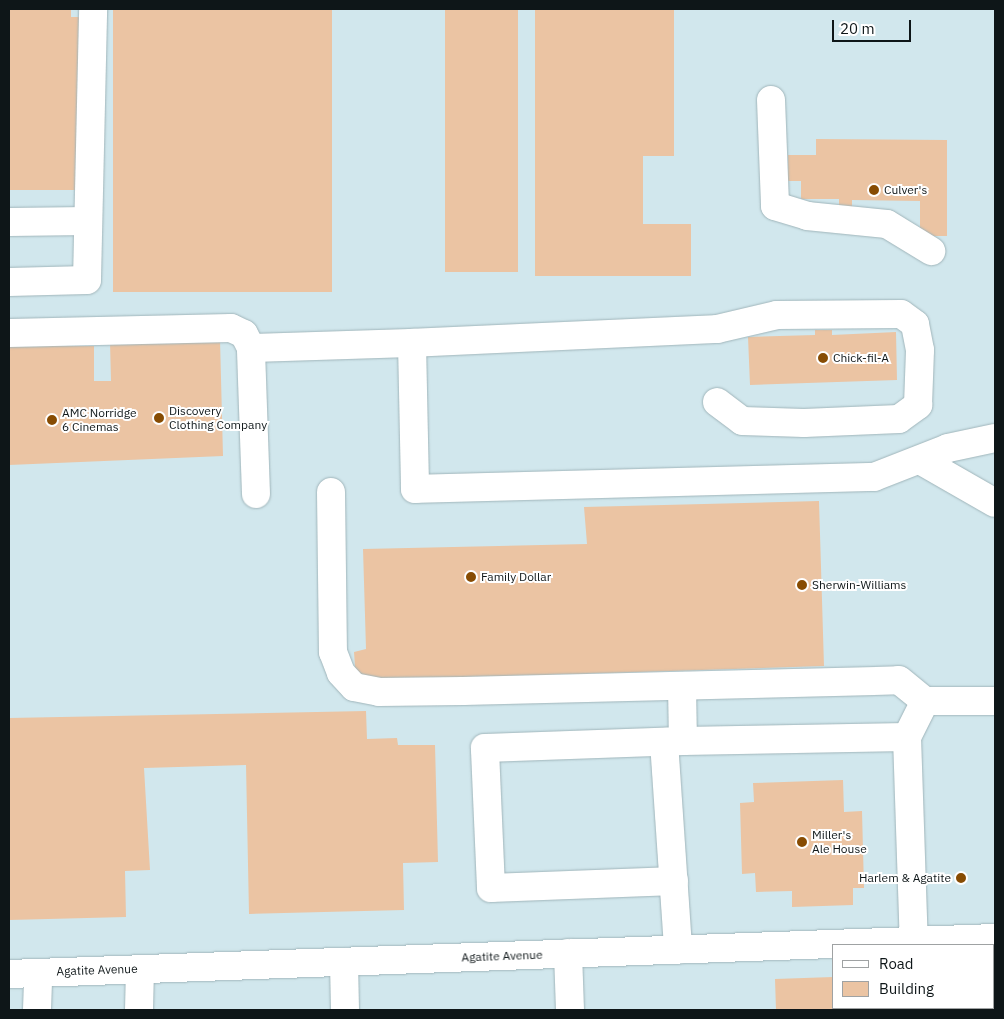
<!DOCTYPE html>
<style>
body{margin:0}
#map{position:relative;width:1004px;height:1019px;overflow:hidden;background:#d1e7ed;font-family:"IBM Plex Sans",sans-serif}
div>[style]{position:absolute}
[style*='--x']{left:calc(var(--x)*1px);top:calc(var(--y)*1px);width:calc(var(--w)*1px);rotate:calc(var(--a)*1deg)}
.building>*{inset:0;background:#ebc4a3;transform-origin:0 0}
.roads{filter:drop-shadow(0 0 1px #a0b5ba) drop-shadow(0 0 1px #a0b5ba)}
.minor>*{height:28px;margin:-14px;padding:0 14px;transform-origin:14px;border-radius:14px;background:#fff}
.dots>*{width:14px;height:14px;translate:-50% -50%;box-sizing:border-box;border:2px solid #fff;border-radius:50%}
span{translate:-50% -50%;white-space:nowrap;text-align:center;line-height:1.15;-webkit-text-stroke:4px #fff;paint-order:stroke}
.poi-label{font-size:12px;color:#0e1618}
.left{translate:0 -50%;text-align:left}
.right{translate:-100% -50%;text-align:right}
.street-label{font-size:12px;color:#0e1618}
.frame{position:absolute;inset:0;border:10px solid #0e1618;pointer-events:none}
.legend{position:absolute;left:832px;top:944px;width:162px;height:65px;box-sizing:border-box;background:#fff;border:1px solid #9fa2a3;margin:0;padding:6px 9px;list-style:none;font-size:15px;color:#0e1618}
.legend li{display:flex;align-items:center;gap:10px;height:25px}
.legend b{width:25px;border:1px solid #9fa2a3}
.scale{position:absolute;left:832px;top:20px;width:79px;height:22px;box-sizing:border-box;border:2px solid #0e1618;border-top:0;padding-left:6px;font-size:15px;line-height:18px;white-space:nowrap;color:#0e1618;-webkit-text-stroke:4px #fff;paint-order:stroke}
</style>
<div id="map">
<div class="building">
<i style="clip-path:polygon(9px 9px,71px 9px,71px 17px,87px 17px,86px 190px,9px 190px)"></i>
<i style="left:113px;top:9px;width:219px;height:283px"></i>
<i style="left:445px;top:9px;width:73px;height:263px"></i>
<i style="clip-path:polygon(535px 9px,674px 9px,674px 156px,643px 156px,643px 224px,691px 224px,691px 276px,535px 276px)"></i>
<i style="clip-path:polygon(816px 139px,947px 140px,947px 236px,920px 236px,920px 201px,852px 200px,852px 211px,839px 211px,839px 199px,801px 199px,801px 181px,788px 181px,788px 155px,816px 155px)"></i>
<i style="clip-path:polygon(815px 330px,832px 330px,832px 335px,896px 332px,897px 380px,750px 385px,748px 337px,815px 335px)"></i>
<i style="clip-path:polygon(220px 339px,223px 456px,9px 465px,9px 346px,94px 346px,94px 381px,111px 381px,110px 342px)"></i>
<i style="clip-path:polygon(819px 501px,824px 666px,356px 681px,354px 652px,366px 649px,363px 549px,587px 544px,584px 507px)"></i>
<i style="clip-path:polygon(366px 711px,367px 739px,397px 738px,398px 745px,435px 745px,438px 862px,403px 863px,404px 910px,249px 914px,246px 765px,144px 768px,150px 870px,125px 871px,126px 917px,9px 920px,9px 718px)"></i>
<i style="clip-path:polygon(843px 780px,844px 812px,862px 811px,864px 888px,853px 888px,853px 905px,792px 907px,792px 891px,756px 892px,755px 873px,742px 874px,740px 803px,754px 802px,753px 783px)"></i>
<i style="clip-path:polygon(833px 977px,833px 1008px,864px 1010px,776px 1010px,775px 979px)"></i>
</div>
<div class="roads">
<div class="minor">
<i style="--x:771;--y:100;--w:106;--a:87.8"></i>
<i style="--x:775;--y:206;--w:34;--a:17"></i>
<i style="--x:807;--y:216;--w:80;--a:5.7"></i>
<i style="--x:887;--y:224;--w:52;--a:31.5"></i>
<i style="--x:9;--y:222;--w:79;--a:-0.7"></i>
<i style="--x:9;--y:282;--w:78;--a:-1.5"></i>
<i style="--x:87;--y:280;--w:271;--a:-88.7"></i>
<i style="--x:9;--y:333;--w:222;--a:-1.3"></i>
<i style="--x:231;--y:328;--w:14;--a:25"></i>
<i style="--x:244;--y:334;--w:16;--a:63"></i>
<i style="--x:717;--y:402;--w:31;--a:37"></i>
<i style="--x:742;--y:421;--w:62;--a:1.8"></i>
<i style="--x:804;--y:423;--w:95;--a:-2.4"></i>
<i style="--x:899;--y:419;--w:24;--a:-36"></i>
<i style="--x:918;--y:405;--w:55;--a:-87.9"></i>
<i style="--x:920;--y:350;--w:26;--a:-101"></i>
<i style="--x:915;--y:324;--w:17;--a:-144"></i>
<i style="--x:901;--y:314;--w:124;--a:179.5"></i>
<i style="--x:777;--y:315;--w:62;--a:166.9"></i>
<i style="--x:717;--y:329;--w:305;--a:177.4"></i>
<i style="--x:412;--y:343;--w:146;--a:88.8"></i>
<i style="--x:415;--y:489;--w:459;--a:-1.5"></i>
<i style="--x:874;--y:477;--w:79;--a:-21.4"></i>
<i style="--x:948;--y:448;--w:48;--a:-12"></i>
<i style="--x:920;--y:460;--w:86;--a:29.8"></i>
<i style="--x:331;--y:492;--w:160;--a:89.3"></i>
<i style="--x:333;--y:652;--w:22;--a:69"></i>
<i style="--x:341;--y:673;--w:19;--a:47"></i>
<i style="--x:354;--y:687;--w:25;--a:11"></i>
<i style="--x:379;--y:692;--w:84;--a:-0.7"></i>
<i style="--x:463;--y:691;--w:436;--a:-1.4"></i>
<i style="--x:899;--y:680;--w:33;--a:39"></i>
<i style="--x:925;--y:701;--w:70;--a:0"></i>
<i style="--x:256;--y:494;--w:146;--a:-92"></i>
<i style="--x:251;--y:348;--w:161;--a:-1.8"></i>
<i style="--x:682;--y:686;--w:55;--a:89"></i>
<i style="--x:683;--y:741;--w:224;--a:-1"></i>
<i style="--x:907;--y:737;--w:40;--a:-63.4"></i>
<i style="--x:907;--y:737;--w:208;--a:88.1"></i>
<i style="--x:664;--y:742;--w:208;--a:86.1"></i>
<i style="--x:674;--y:881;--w:183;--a:177.8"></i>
<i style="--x:491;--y:888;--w:140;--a:-92.5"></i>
<i style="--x:485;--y:748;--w:198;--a:-2"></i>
<i style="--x:568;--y:953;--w:57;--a:88"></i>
<i style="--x:344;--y:962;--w:48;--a:88.8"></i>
<i style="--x:9;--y:974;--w:987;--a:-2.09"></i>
<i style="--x:37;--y:1010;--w:37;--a:-88"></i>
<i style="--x:139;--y:1010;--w:41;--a:-88.6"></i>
<i style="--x:913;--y:1010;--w:2;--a:-90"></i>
</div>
</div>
<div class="dots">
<i style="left:874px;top:190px;background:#874c03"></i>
<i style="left:823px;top:358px;background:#874c03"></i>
<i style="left:159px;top:418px;background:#874c03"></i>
<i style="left:52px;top:420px;background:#874c03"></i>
<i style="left:471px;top:577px;background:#874c03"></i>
<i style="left:802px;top:585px;background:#874c03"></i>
<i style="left:802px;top:842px;background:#874c03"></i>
<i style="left:961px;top:878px;background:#874c03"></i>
</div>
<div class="poi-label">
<span class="left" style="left:884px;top:190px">Culver's</span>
<span class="left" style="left:833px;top:358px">Chick-fil-A</span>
<span class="left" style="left:169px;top:418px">Discovery<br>Clothing Company</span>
<span class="left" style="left:62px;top:420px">AMC Norridge<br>6 Cinemas</span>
<span class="left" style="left:481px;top:577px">Family Dollar</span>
<span class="left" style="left:812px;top:585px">Sherwin-Williams</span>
<span class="left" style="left:812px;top:842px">Miller's<br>Ale House</span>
<span class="right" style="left:951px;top:878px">Harlem &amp; Agatite</span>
</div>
<div class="street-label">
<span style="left:502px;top:956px;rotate:-2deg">Agatite Avenue</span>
<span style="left:97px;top:970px;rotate:-2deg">Agatite Avenue</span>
</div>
<div class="frame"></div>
<ul class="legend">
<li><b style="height:6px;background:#fff"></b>Road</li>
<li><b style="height:14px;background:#ebc4a3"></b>Building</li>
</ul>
<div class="scale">20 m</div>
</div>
